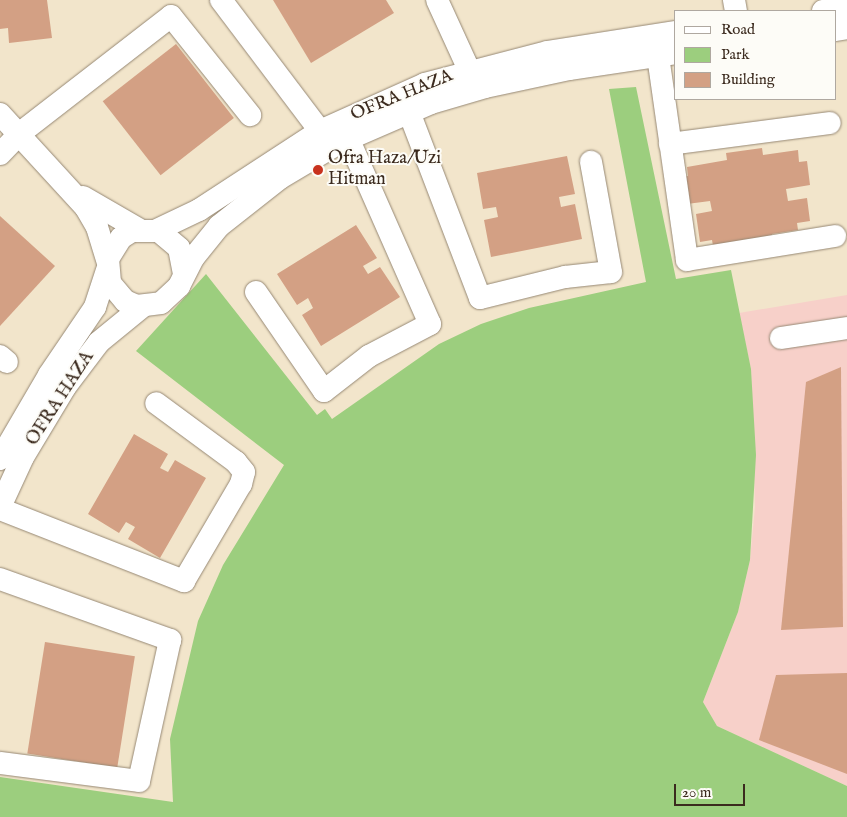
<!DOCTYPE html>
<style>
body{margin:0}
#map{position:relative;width:847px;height:817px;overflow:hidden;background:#f2e5cb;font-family:"IM FELL English",serif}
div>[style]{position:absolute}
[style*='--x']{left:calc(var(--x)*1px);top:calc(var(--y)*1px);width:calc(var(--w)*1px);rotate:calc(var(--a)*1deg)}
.built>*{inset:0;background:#f7d0c9}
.green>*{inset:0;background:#9cce7e}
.building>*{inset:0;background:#d3a084;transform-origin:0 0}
.roads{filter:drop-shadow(0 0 1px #968874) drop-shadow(0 0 1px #968874)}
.minor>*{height:22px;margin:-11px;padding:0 11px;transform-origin:11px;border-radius:11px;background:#fff}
.dots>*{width:14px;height:14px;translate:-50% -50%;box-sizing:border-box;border:2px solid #fdfcf7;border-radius:50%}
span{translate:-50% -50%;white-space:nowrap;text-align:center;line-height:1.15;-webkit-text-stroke:4px #fdfcf7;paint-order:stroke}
.street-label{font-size:18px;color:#3b2a1e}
.poi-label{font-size:18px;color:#3b2a1e}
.left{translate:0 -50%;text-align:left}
.legend{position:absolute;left:674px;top:10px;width:162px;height:90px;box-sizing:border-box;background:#fdfcf7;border:1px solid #afa8a0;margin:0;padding:6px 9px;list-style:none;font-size:15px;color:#3b2a1e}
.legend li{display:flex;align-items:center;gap:10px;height:25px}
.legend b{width:25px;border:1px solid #afa8a0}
.scale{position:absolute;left:674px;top:784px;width:71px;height:22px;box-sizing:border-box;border:2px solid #3b2a1e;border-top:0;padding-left:6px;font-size:15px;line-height:18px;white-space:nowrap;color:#3b2a1e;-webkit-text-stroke:4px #fdfcf7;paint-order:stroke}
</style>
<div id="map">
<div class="built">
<i style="clip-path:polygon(847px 295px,847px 786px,717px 726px,703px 702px,738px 612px,750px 560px,755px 507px,751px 369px,739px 313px)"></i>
</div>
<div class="green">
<i style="clip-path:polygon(636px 87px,676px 279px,731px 270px,751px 369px,756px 455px,750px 560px,738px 612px,703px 702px,717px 726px,847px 786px,847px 817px,0 817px,0 777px,173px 802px,170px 739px,198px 621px,223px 565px,284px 465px,136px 351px,206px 274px,317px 415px,325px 409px,332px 419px,439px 344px,481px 324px,529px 308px,646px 282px,609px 89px)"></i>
</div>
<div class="building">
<i style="clip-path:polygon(0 0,47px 0,52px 38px,9px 43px,8px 28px,0 29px)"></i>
<i style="clip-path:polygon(273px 0,386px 0,394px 13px,311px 63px)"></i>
<i style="left:176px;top:44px;width:94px;height:93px;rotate:52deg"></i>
<i style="clip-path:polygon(762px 148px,763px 155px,798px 150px,799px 162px,807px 161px,810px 185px,786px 189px,788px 201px,807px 198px,810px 221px,797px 223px,798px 230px,772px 234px,773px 244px,713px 246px,712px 240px,700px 242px,696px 214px,712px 211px,710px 201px,687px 204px,683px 177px,688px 176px,687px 167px,727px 160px,726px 153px)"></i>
<i style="clip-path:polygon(567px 156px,575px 194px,559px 197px,561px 207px,575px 204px,582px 239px,491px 257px,484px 220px,498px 217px,496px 207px,483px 209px,477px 173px)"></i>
<i style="clip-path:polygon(0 216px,55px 266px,0 326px)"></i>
<i style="clip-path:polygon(356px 225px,377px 258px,363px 266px,368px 274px,380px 267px,400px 297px,321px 346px,302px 315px,313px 308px,308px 298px,297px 305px,277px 274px)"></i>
<i style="clip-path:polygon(841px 367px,843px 627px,781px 630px,806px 382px)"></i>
<i style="clip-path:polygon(134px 434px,168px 454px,160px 468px,168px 472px,175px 460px,206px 478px,160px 558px,128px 539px,135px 527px,126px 522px,119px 533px,88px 514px)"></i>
<i style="left:45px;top:642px;width:91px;height:113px;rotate:9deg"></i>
<i style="clip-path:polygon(847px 673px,847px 774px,759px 740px,776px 675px)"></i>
</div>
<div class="roads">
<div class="minor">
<i style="--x:221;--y:0;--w:164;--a:52.9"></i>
<i style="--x:437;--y:0;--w:77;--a:65.4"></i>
<i style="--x:734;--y:0;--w:11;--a:80"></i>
<i style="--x:823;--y:11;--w:24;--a:-7"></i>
<i style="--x:836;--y:30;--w:11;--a:-10"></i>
<i style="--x:658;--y:56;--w:206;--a:81.9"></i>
<i style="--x:687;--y:260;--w:150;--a:-9.2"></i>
<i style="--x:409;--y:112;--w:199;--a:69.1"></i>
<i style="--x:480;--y:298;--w:88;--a:-13.9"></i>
<i style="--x:565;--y:277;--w:46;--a:-6.2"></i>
<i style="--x:611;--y:272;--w:112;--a:-100.3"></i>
<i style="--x:0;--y:114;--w:127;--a:47.5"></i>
<i style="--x:86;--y:208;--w:22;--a:60"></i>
<i style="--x:97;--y:227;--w:38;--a:73"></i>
<i style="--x:670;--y:144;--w:161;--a:-7.5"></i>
<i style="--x:0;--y:154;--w:28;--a:-46"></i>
<i style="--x:19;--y:134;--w:192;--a:-37.8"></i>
<i style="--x:171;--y:16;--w:127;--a:51.4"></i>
<i style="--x:83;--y:197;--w:66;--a:30.1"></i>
<i style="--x:155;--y:231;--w:49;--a:-25.5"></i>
<i style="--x:199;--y:210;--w:145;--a:-33.1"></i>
<i style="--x:320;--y:131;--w:115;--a:-24.1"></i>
<i style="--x:425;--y:84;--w:127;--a:-14.6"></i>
<i style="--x:548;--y:52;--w:130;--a:-8.9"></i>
<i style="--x:184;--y:274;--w:26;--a:-101"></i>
<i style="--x:179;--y:248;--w:26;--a:-140"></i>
<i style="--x:159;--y:231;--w:27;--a:180"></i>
<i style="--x:132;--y:231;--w:13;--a:148"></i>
<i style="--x:121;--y:238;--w:25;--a:122"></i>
<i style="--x:108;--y:259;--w:24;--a:85"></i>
<i style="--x:110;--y:283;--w:23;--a:50"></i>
<i style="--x:125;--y:301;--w:13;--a:23"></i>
<i style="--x:137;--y:306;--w:24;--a:-7"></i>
<i style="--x:161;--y:303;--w:25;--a:-43"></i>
<i style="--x:179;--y:286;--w:33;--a:-63"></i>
<i style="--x:194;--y:257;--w:40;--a:-51"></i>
<i style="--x:219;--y:226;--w:78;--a:-38.2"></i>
<i style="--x:280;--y:178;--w:69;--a:-30.7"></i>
<i style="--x:339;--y:143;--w:100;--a:-23.5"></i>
<i style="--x:431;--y:103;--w:56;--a:-16.5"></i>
<i style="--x:485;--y:87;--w:86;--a:-12.1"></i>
<i style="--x:569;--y:69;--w:108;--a:-8.5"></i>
<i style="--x:256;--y:292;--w:120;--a:55.5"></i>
<i style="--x:324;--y:391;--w:57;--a:-37.9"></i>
<i style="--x:369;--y:356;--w:69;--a:-27.7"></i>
<i style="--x:430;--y:324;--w:203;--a:-113.8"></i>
<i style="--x:781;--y:338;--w:67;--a:-8.6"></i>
<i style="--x:0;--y:356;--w:9;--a:41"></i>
<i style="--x:0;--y:459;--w:97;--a:-59.7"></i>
<i style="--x:49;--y:375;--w:82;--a:-55.9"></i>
<i style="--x:95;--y:307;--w:38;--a:-72"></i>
<i style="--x:0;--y:507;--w:55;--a:-65.3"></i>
<i style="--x:23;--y:457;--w:82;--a:-59"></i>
<i style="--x:65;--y:387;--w:56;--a:-52.9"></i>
<i style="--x:99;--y:342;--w:57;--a:-39.3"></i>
<i style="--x:0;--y:509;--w:198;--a:21.4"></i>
<i style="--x:184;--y:581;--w:113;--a:-59.6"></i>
<i style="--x:241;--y:484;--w:12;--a:-76"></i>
<i style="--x:244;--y:472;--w:13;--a:-129"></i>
<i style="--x:236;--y:462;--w:99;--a:-143.6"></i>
<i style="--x:0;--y:579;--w:181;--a:19.7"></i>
<i style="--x:170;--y:640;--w:144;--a:102.4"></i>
<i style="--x:139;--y:781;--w:140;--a:-172.6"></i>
</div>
</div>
<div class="dots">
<i style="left:318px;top:170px;background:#c8321e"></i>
</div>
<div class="street-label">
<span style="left:402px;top:96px;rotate:-22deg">OFRA HAZA</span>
<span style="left:61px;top:399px;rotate:-57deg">OFRA HAZA</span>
</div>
<div class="poi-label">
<span class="left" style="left:328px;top:170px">Ofra Haza/Uzi<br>Hitman</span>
</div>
<ul class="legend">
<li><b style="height:6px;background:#fff"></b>Road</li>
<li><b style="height:14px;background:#9cce7e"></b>Park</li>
<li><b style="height:14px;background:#d3a084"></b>Building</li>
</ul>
<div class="scale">20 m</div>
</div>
